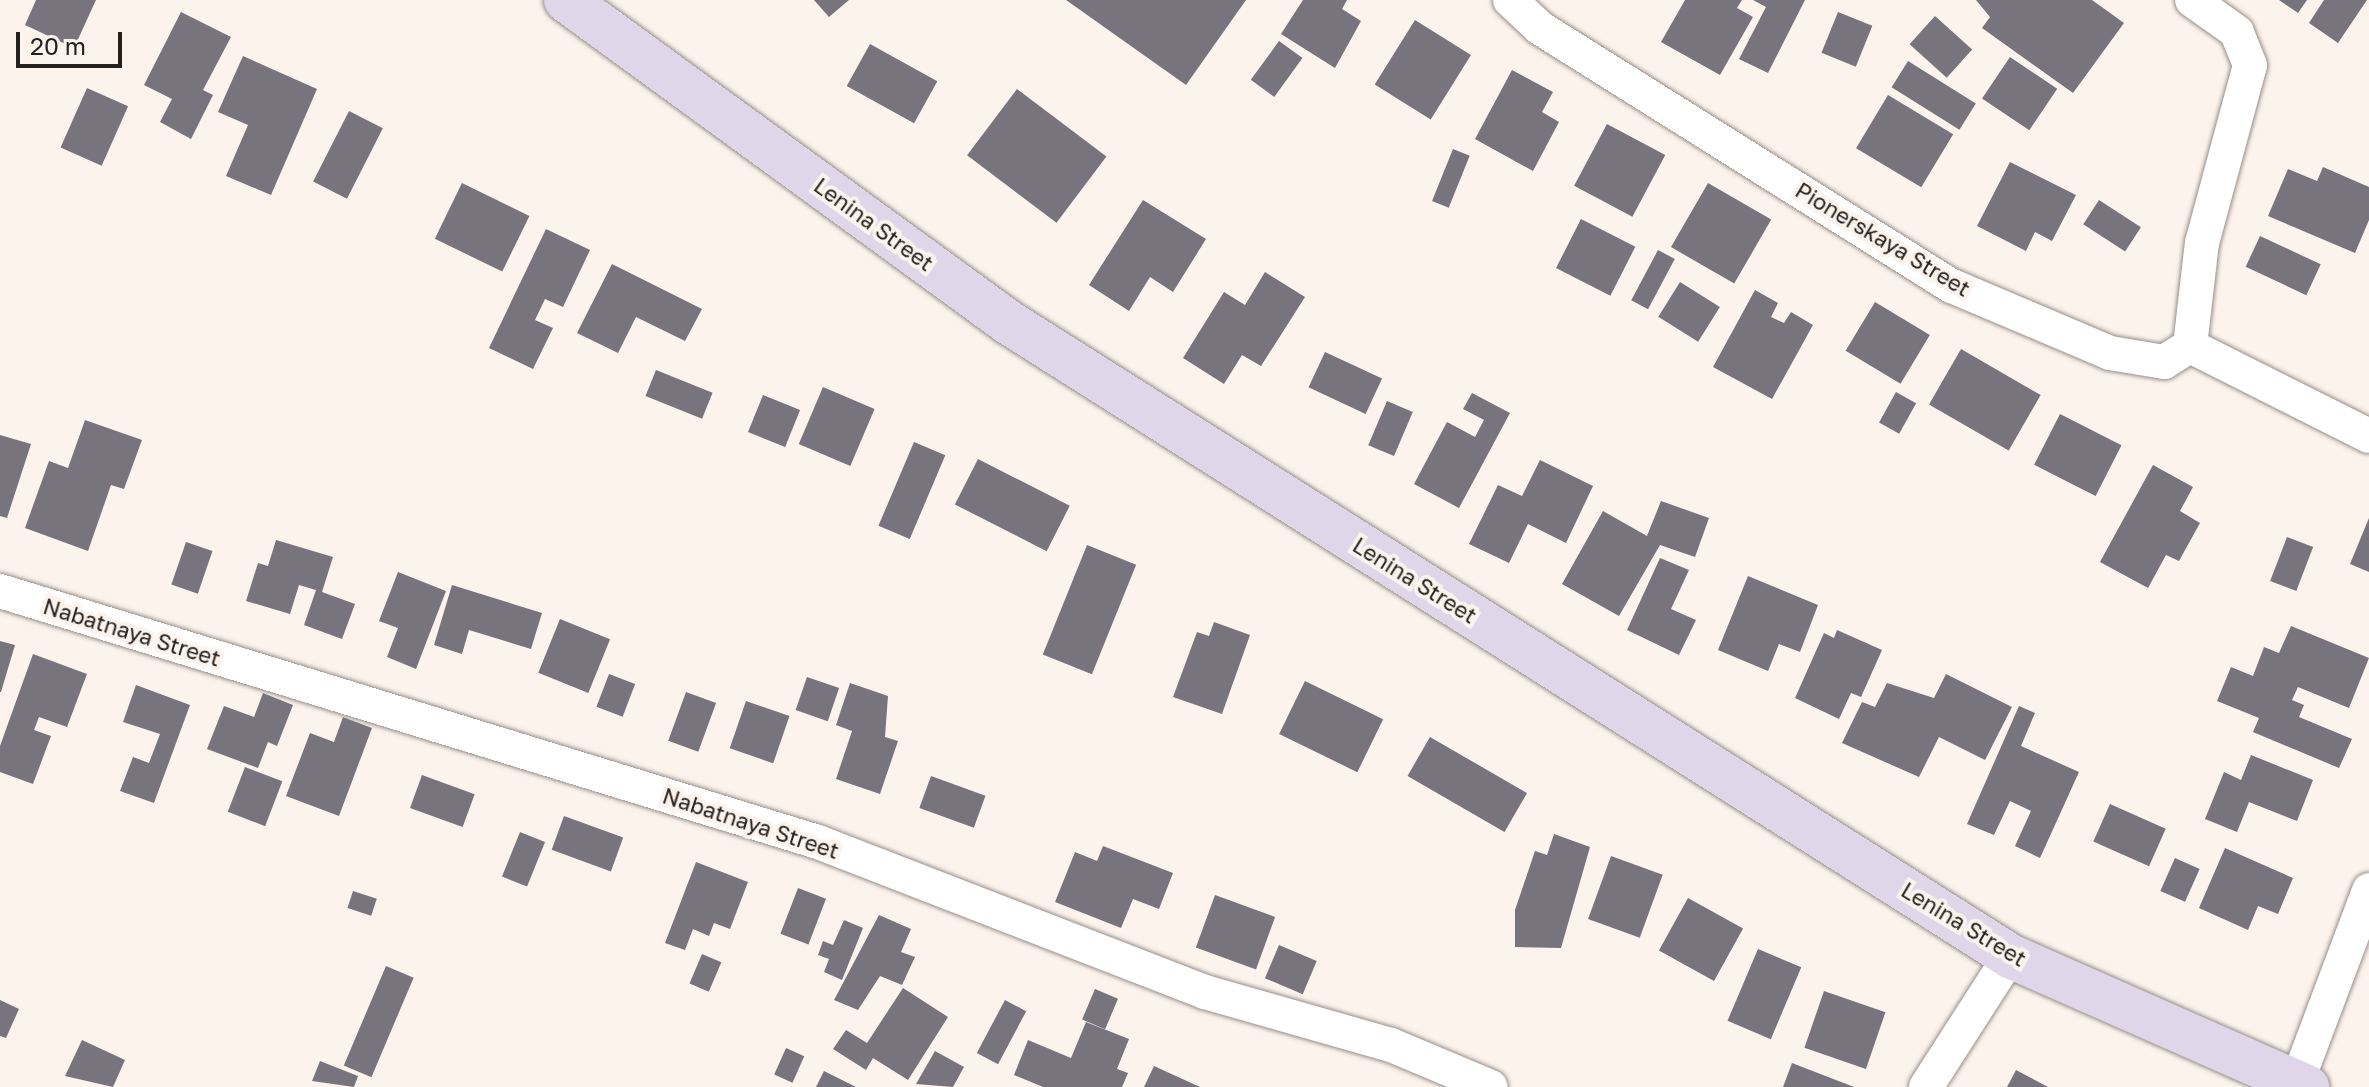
<!DOCTYPE html>
<style>
body{margin:0}
#map{position:relative;width:2369px;height:1087px;overflow:hidden;background:#fdf3ed;font-family:"Golos Text",sans-serif}
div>[style]{position:absolute}
[style*='--x']{left:calc(var(--x)*1px);top:calc(var(--y)*1px);width:calc(var(--w)*1px);rotate:calc(var(--a)*1deg)}
.building>*{inset:0;background:#77747d;transform-origin:0 0}
.roads{filter:drop-shadow(0 0 2px #978e88) drop-shadow(0 0 2px #978e88)}
.street>*{height:34px;margin:-17px;padding:0 17px;transform-origin:17px;border-radius:17px;background:#fff}
.secondary>*{height:44px;margin:-22px;padding:0 22px;transform-origin:22px;border-radius:22px;background:#e1d5e9}
span{translate:-50% -50%;white-space:nowrap;text-align:center;line-height:1.15;-webkit-text-stroke:8px #fdf3ed;paint-order:stroke}
.street-label{font-size:22px;color:#23201d}
.scale{position:absolute;left:16px;top:32px;width:106px;height:36px;box-sizing:border-box;border:4px solid #23201d;border-top:0;padding-left:10px;font-size:24px;line-height:28px;white-space:nowrap;color:#23201d;-webkit-text-stroke:6px #fdf3ed;paint-order:stroke}
</style>
<div id="map">
<div class="building">
<i style="clip-path:polygon(36px 0,96px 0,74px 48px,25px 25px)"></i>
<i style="clip-path:polygon(814px 0,849px 0,829px 17px)"></i>
<i style="clip-path:polygon(1066px 0,1246px 0,1186px 85px)"></i>
<i style="clip-path:polygon(1303px 0,1347px 0,1342px 9px,1361px 21px,1335px 68px,1281px 34px)"></i>
<i style="clip-path:polygon(1685px 0,1742px 0,1737px 8px,1753px 17px,1720px 75px,1661px 42px)"></i>
<i style="clip-path:polygon(1753px 0,1805px 0,1768px 73px,1739px 59px,1766px 7px)"></i>
<i style="clip-path:polygon(1976px 0,2092px 0,2124px 23px,2073px 93px,1982px 28px,1990px 17px)"></i>
<i style="clip-path:polygon(2279px 0,2307px 0,2298px 13px)"></i>
<i style="clip-path:polygon(2324px 0,2367px 0,2338px 43px,2309px 23px)"></i>
<i style="clip-path:polygon(181px 12px,231px 37px,203px 90px,213px 95px,191px 139px,160px 122px,172px 99px,144px 85px)"></i>
<i style="left:1838px;top:12px;width:37px;height:44px;rotate:22deg"></i>
<i style="left:1935px;top:16px;width:50px;height:38px;rotate:42deg"></i>
<i style="left:1415px;top:20px;width:66px;height:76px;rotate:32deg"></i>
<i style="left:1279px;top:41px;width:29px;height:48px;rotate:36deg"></i>
<i style="left:870px;top:44px;width:77px;height:48px;rotate:29deg"></i>
<i style="clip-path:polygon(243px 56px,317px 89px,271px 195px,226px 176px,248px 125px,218px 112px)"></i>
<i style="left:2010px;top:57px;width:57px;height:50px;rotate:34deg"></i>
<i style="left:1908px;top:61px;width:80px;height:31px;rotate:32deg"></i>
<i style="clip-path:polygon(1512px 70px,1553px 92px,1542px 112px,1559px 122px,1533px 171px,1475px 139px)"></i>
<i style="left:87px;top:88px;width:45px;height:65px;rotate:24deg"></i>
<i style="left:1017px;top:89px;width:112px;height:83px;rotate:37deg"></i>
<i style="left:1888px;top:95px;width:76px;height:62px;rotate:31deg"></i>
<i style="left:349px;top:111px;width:38px;height:79px;rotate:27deg"></i>
<i style="left:1607px;top:124px;width:66px;height:70px;rotate:28deg"></i>
<i style="left:1453px;top:149px;width:18px;height:56px;rotate:22deg"></i>
<i style="clip-path:polygon(2010px 162px,2076px 195px,2052px 241px,2035px 232px,2026px 251px,1977px 226px)"></i>
<i style="clip-path:polygon(2323px 167px,2369px 187px,2369px 220px,2355px 253px,2268px 216px,2288px 169px,2317px 181px)"></i>
<i style="left:462px;top:183px;width:75px;height:62px;rotate:26deg"></i>
<i style="left:1708px;top:183px;width:73px;height:74px;rotate:30deg"></i>
<i style="clip-path:polygon(1143px 200px,1206px 239px,1173px 292px,1150px 277px,1129px 311px,1089px 285px)"></i>
<i style="left:2099px;top:200px;width:50px;height:29px;rotate:33deg"></i>
<i style="left:1581px;top:219px;width:61px;height:55px;rotate:27deg"></i>
<i style="clip-path:polygon(546px 229px,590px 250px,563px 307px,545px 299px,535px 320px,553px 328px,533px 369px,489px 348px)"></i>
<i style="left:2260px;top:236px;width:67px;height:34px;rotate:25deg"></i>
<i style="left:1658px;top:250px;width:19px;height:57px;rotate:28deg"></i>
<i style="clip-path:polygon(612px 264px,702px 309px,685px 341px,636px 317px,618px 353px,577px 333px)"></i>
<i style="clip-path:polygon(1265px 272px,1305px 297px,1261px 366px,1242px 355px,1224px 384px,1183px 358px,1224px 292px,1245px 305px)"></i>
<i style="left:1680px;top:282px;width:47px;height:41px;rotate:32deg"></i>
<i style="clip-path:polygon(1755px 290px,1778px 303px,1771px 317px,1784px 323px,1791px 312px,1813px 325px,1772px 399px,1713px 367px)"></i>
<i style="left:1875px;top:302px;width:64px;height:57px;rotate:31deg"></i>
<i style="left:1961px;top:349px;width:92px;height:64px;rotate:30deg"></i>
<i style="left:1325px;top:352px;width:63px;height:39px;rotate:25deg"></i>
<i style="left:656px;top:370px;width:61px;height:28px;rotate:22deg"></i>
<i style="left:823px;top:387px;width:56px;height:62px;rotate:23deg"></i>
<i style="left:1896px;top:392px;width:23px;height:35px;rotate:29deg"></i>
<i style="clip-path:polygon(1472px 393px,1510px 413px,1459px 508px,1414px 484px,1447px 422px,1475px 437px,1484px 420px,1463px 409px)"></i>
<i style="left:763px;top:395px;width:40px;height:40px;rotate:22deg"></i>
<i style="left:1387px;top:401px;width:28px;height:48px;rotate:23deg"></i>
<i style="left:2060px;top:414px;width:69px;height:57px;rotate:27deg"></i>
<i style="clip-path:polygon(85px 420px,142px 440px,124px 489px,111px 485px,88px 551px,25px 528px,49px 461px,68px 468px)"></i>
<i style="clip-path:polygon(0 435px,31px 444px,7px 518px,0 516px)"></i>
<i style="left:914px;top:442px;width:34px;height:91px;rotate:23deg"></i>
<i style="left:978px;top:459px;width:103px;height:51px;rotate:27deg"></i>
<i style="clip-path:polygon(1540px 460px,1593px 486px,1566px 543px,1528px 524px,1509px 563px,1469px 544px,1498px 485px,1522px 496px)"></i>
<i style="clip-path:polygon(2153px 465px,2193px 487px,2180px 511px,2200px 523px,2179px 561px,2166px 555px,2148px 588px,2100px 562px)"></i>
<i style="clip-path:polygon(1661px 501px,1709px 518px,1695px 557px,1660px 545px,1619px 616px,1562px 584px,1603px 511px,1647px 536px)"></i>
<i style="clip-path:polygon(2369px 518px,2369px 572px,2350px 564px)"></i>
<i style="left:2287px;top:537px;width:28px;height:47px;rotate:21deg"></i>
<i style="clip-path:polygon(276px 540px,333px 557px,322px 592px,355px 604px,342px 639px,304px 625px,316px 590px,299px 585px,290px 614px,246px 601px,258px 563px,268px 566px)"></i>
<i style="left:186px;top:542px;width:28px;height:45px;rotate:19deg"></i>
<i style="left:1087px;top:545px;width:53px;height:118px;rotate:22deg"></i>
<i style="clip-path:polygon(1660px 558px,1689px 570px,1671px 609px,1696px 620px,1679px 655px,1627px 630px)"></i>
<i style="clip-path:polygon(398px 572px,446px 591px,416px 669px,387px 657px,398px 628px,379px 621px)"></i>
<i style="clip-path:polygon(1748px 576px,1818px 605px,1800px 652px,1779px 644px,1768px 671px,1718px 650px)"></i>
<i style="clip-path:polygon(452px 585px,542px 613px,531px 649px,469px 630px,462px 654px,434px 645px)"></i>
<i style="left:560px;top:619px;width:54px;height:58px;rotate:22deg"></i>
<i style="clip-path:polygon(1214px 622px,1250px 635px,1222px 714px,1173px 697px,1197px 632px,1209px 636px)"></i>
<i style="clip-path:polygon(2291px 626px,2369px 658px,2349px 708px,2298px 687px,2292px 700px,2304px 705px,2299px 717px,2352px 739px,2339px 768px,2253px 732px,2259px 718px,2217px 701px,2231px 667px,2253px 676px,2264px 647px,2279px 653px)"></i>
<i style="clip-path:polygon(1837px 630px,1882px 650px,1861px 697px,1851px 693px,1839px 719px,1795px 698px,1824px 633px,1834px 638px)"></i>
<i style="clip-path:polygon(0 641px,15px 645px,1px 692px,0 692px)"></i>
<i style="clip-path:polygon(33px 654px,87px 674px,67px 727px,39px 717px,34px 730px,51px 736px,33px 784px,0 772px,0 746px)"></i>
<i style="left:609px;top:674px;width:28px;height:35px;rotate:21deg"></i>
<i style="clip-path:polygon(1946px 674px,2012px 707px,1985px 760px,1939px 737px,1919px 777px,1842px 743px,1862px 702px,1875px 707px,1887px 683px,1934px 698px)"></i>
<i style="left:807px;top:677px;width:34px;height:35px;rotate:19deg"></i>
<i style="left:1305px;top:681px;width:87px;height:59px;rotate:26deg"></i>
<i style="clip-path:polygon(850px 683px,888px 696px,885px 737px,898px 741px,880px 794px,836px 779px,852px 731px,836px 725px)"></i>
<i style="clip-path:polygon(136px 685px,190px 705px,154px 803px,120px 791px,133px 757px,149px 763px,160px 734px,123px 722px)"></i>
<i style="left:686px;top:692px;width:32px;height:52px;rotate:20deg"></i>
<i style="clip-path:polygon(263px 693px,293px 705px,277px 746px,268px 742px,258px 768px,207px 749px,224px 706px,254px 717px)"></i>
<i style="left:746px;top:701px;width:46px;height:50px;rotate:19deg"></i>
<i style="clip-path:polygon(2019px 706px,2035px 713px,2021px 746px,2079px 772px,2040px 858px,2015px 846px,2031px 811px,2010px 801px,1994px 835px,1967px 824px)"></i>
<i style="clip-path:polygon(343px 717px,372px 728px,339px 816px,286px 796px,310px 733px,334px 742px)"></i>
<i style="left:1430px;top:737px;width:112px;height:45px;rotate:30deg"></i>
<i style="clip-path:polygon(2251px 755px,2313px 780px,2297px 821px,2249px 802px,2237px 832px,2205px 819px,2224px 772px,2241px 780px)"></i>
<i style="left:245px;top:767px;width:40px;height:48px;rotate:21deg"></i>
<i style="left:422px;top:775px;width:56px;height:35px;rotate:20deg"></i>
<i style="left:931px;top:776px;width:58px;height:34px;rotate:20deg"></i>
<i style="left:2110px;top:804px;width:61px;height:41px;rotate:24deg"></i>
<i style="left:564px;top:816px;width:63px;height:36px;rotate:20deg"></i>
<i style="left:520px;top:832px;width:27px;height:48px;rotate:22deg"></i>
<i style="clip-path:polygon(1554px 834px,1590px 847px,1561px 948px,1515px 947px,1515px 910px,1535px 851px,1547px 855px)"></i>
<i style="clip-path:polygon(1103px 846px,1173px 873px,1159px 909px,1133px 899px,1121px 928px,1055px 902px,1075px 852px,1097px 861px)"></i>
<i style="clip-path:polygon(2225px 848px,2293px 878px,2278px 914px,2258px 906px,2248px 930px,2199px 908px)"></i>
<i style="left:1611px;top:856px;width:55px;height:67px;rotate:20deg"></i>
<i style="left:2175px;top:858px;width:27px;height:36px;rotate:24deg"></i>
<i style="clip-path:polygon(696px 862px,748px 882px,730px 929px,714px 923px,709px 936px,693px 929px,685px 950px,665px 943px)"></i>
<i style="left:798px;top:888px;width:30px;height:49px;rotate:21deg"></i>
<i style="left:353px;top:891px;width:25px;height:18px;rotate:18deg"></i>
<i style="left:1215px;top:895px;width:64px;height:56px;rotate:20deg"></i>
<i style="left:1688px;top:898px;width:63px;height:60px;rotate:29deg"></i>
<i style="clip-path:polygon(879px 915px,911px 929px,901px 952px,915px 957px,902px 985px,880px 976px,858px 1010px,834px 1000px)"></i>
<i style="clip-path:polygon(844px 920px,863px 928px,842px 980px,824px 972px,829px 959px,818px 955px,823px 941px,833px 945px)"></i>
<i style="left:1279px;top:945px;width:41px;height:36px;rotate:23deg"></i>
<i style="left:1758px;top:949px;width:47px;height:78px;rotate:23deg"></i>
<i style="left:702px;top:954px;width:21px;height:32px;rotate:23deg"></i>
<i style="left:386px;top:966px;width:30px;height:108px;rotate:23deg"></i>
<i style="clip-path:polygon(903px 988px,948px 1017px,908px 1080px,873px 1058px,866px 1070px,833px 1049px,846px 1030px,867px 1043px)"></i>
<i style="left:1095px;top:989px;width:25px;height:33px;rotate:23deg"></i>
<i style="left:1824px;top:991px;width:65px;height:60px;rotate:19deg"></i>
<i style="clip-path:polygon(0 1000px,19px 1009px,6px 1038px,0 1036px)"></i>
<i style="left:1005px;top:1000px;width:24px;height:60px;rotate:28deg"></i>
<i style="clip-path:polygon(1086px 1022px,1129px 1039px,1117px 1069px,1128px 1073px,1122px 1087px,1043px 1087px,1014px 1075px,1028px 1040px,1071px 1058px)"></i>
<i style="clip-path:polygon(82px 1040px,125px 1060px,113px 1087px,65px 1076px)"></i>
<i style="left:786px;top:1048px;width:20px;height:29px;rotate:24deg"></i>
<i style="clip-path:polygon(935px 1051px,964px 1067px,953px 1087px,916px 1084px)"></i>
<i style="clip-path:polygon(320px 1061px,358px 1076px,354px 1087px,312px 1081px)"></i>
<i style="clip-path:polygon(1792px 1063px,1854px 1087px,1783px 1087px)"></i>
<i style="clip-path:polygon(1154px 1066px,1200px 1087px,1144px 1087px)"></i>
<i style="clip-path:polygon(2016px 1070px,2048px 1087px,2007px 1087px)"></i>
<i style="clip-path:polygon(824px 1071px,856px 1087px,816px 1087px)"></i>
</div>
<div class="roads">
<div class="street">
<i style="--x:1510;--y:0;--w:41;--a:43"></i>
<i style="--x:1540;--y:28;--w:486;--a:32.1"></i>
<i style="--x:1952;--y:286;--w:172;--a:23"></i>
<i style="--x:2110;--y:353;--w:55;--a:9.5"></i>
<i style="--x:2164;--y:362;--w:31;--a:-32"></i>
<i style="--x:2190;--y:346;--w:200;--a:26.7"></i>
<i style="--x:2190;--y:346;--w:104;--a:-83.4"></i>
<i style="--x:2202;--y:243;--w:184;--a:-74.9"></i>
<i style="--x:2250;--y:65;--w:35;--a:-112"></i>
<i style="--x:2237;--y:32;--w:55;--a:-144.6"></i>
<i style="--x:0;--y:591;--w:856;--a:17.06"></i>
<i style="--x:818;--y:842;--w:415;--a:21.2"></i>
<i style="--x:1205;--y:992;--w:193;--a:15.9"></i>
<i style="--x:1391;--y:1045;--w:108;--a:22.8"></i>
<i style="--x:2297;--y:1082;--w:205;--a:-69.4"></i>
<i style="--x:1926;--y:1087;--w:156;--a:-57.3"></i>
</div>
<div class="secondary">
<i style="--x:566;--y:0;--w:547;--a:36.07"></i>
<i style="--x:1008;--y:322;--w:1186;--a:32.32"></i>
<i style="--x:2010;--y:956;--w:325;--a:23.8"></i>
</div>
</div>
<div class="street-label">
<span style="left:874px;top:224px;rotate:36deg">Lenina Street</span>
<span style="left:1883px;top:239px;rotate:31deg">Pionerskaya Street</span>
<span style="left:1415px;top:580px;rotate:32deg">Lenina Street</span>
<span style="left:132px;top:632px;rotate:17deg">Nabatnaya Street</span>
<span style="left:751px;top:823px;rotate:18deg">Nabatnaya Street</span>
<span style="left:1964px;top:924px;rotate:31deg">Lenina Street</span>
</div>
<div class="scale">20 m</div>
</div>
